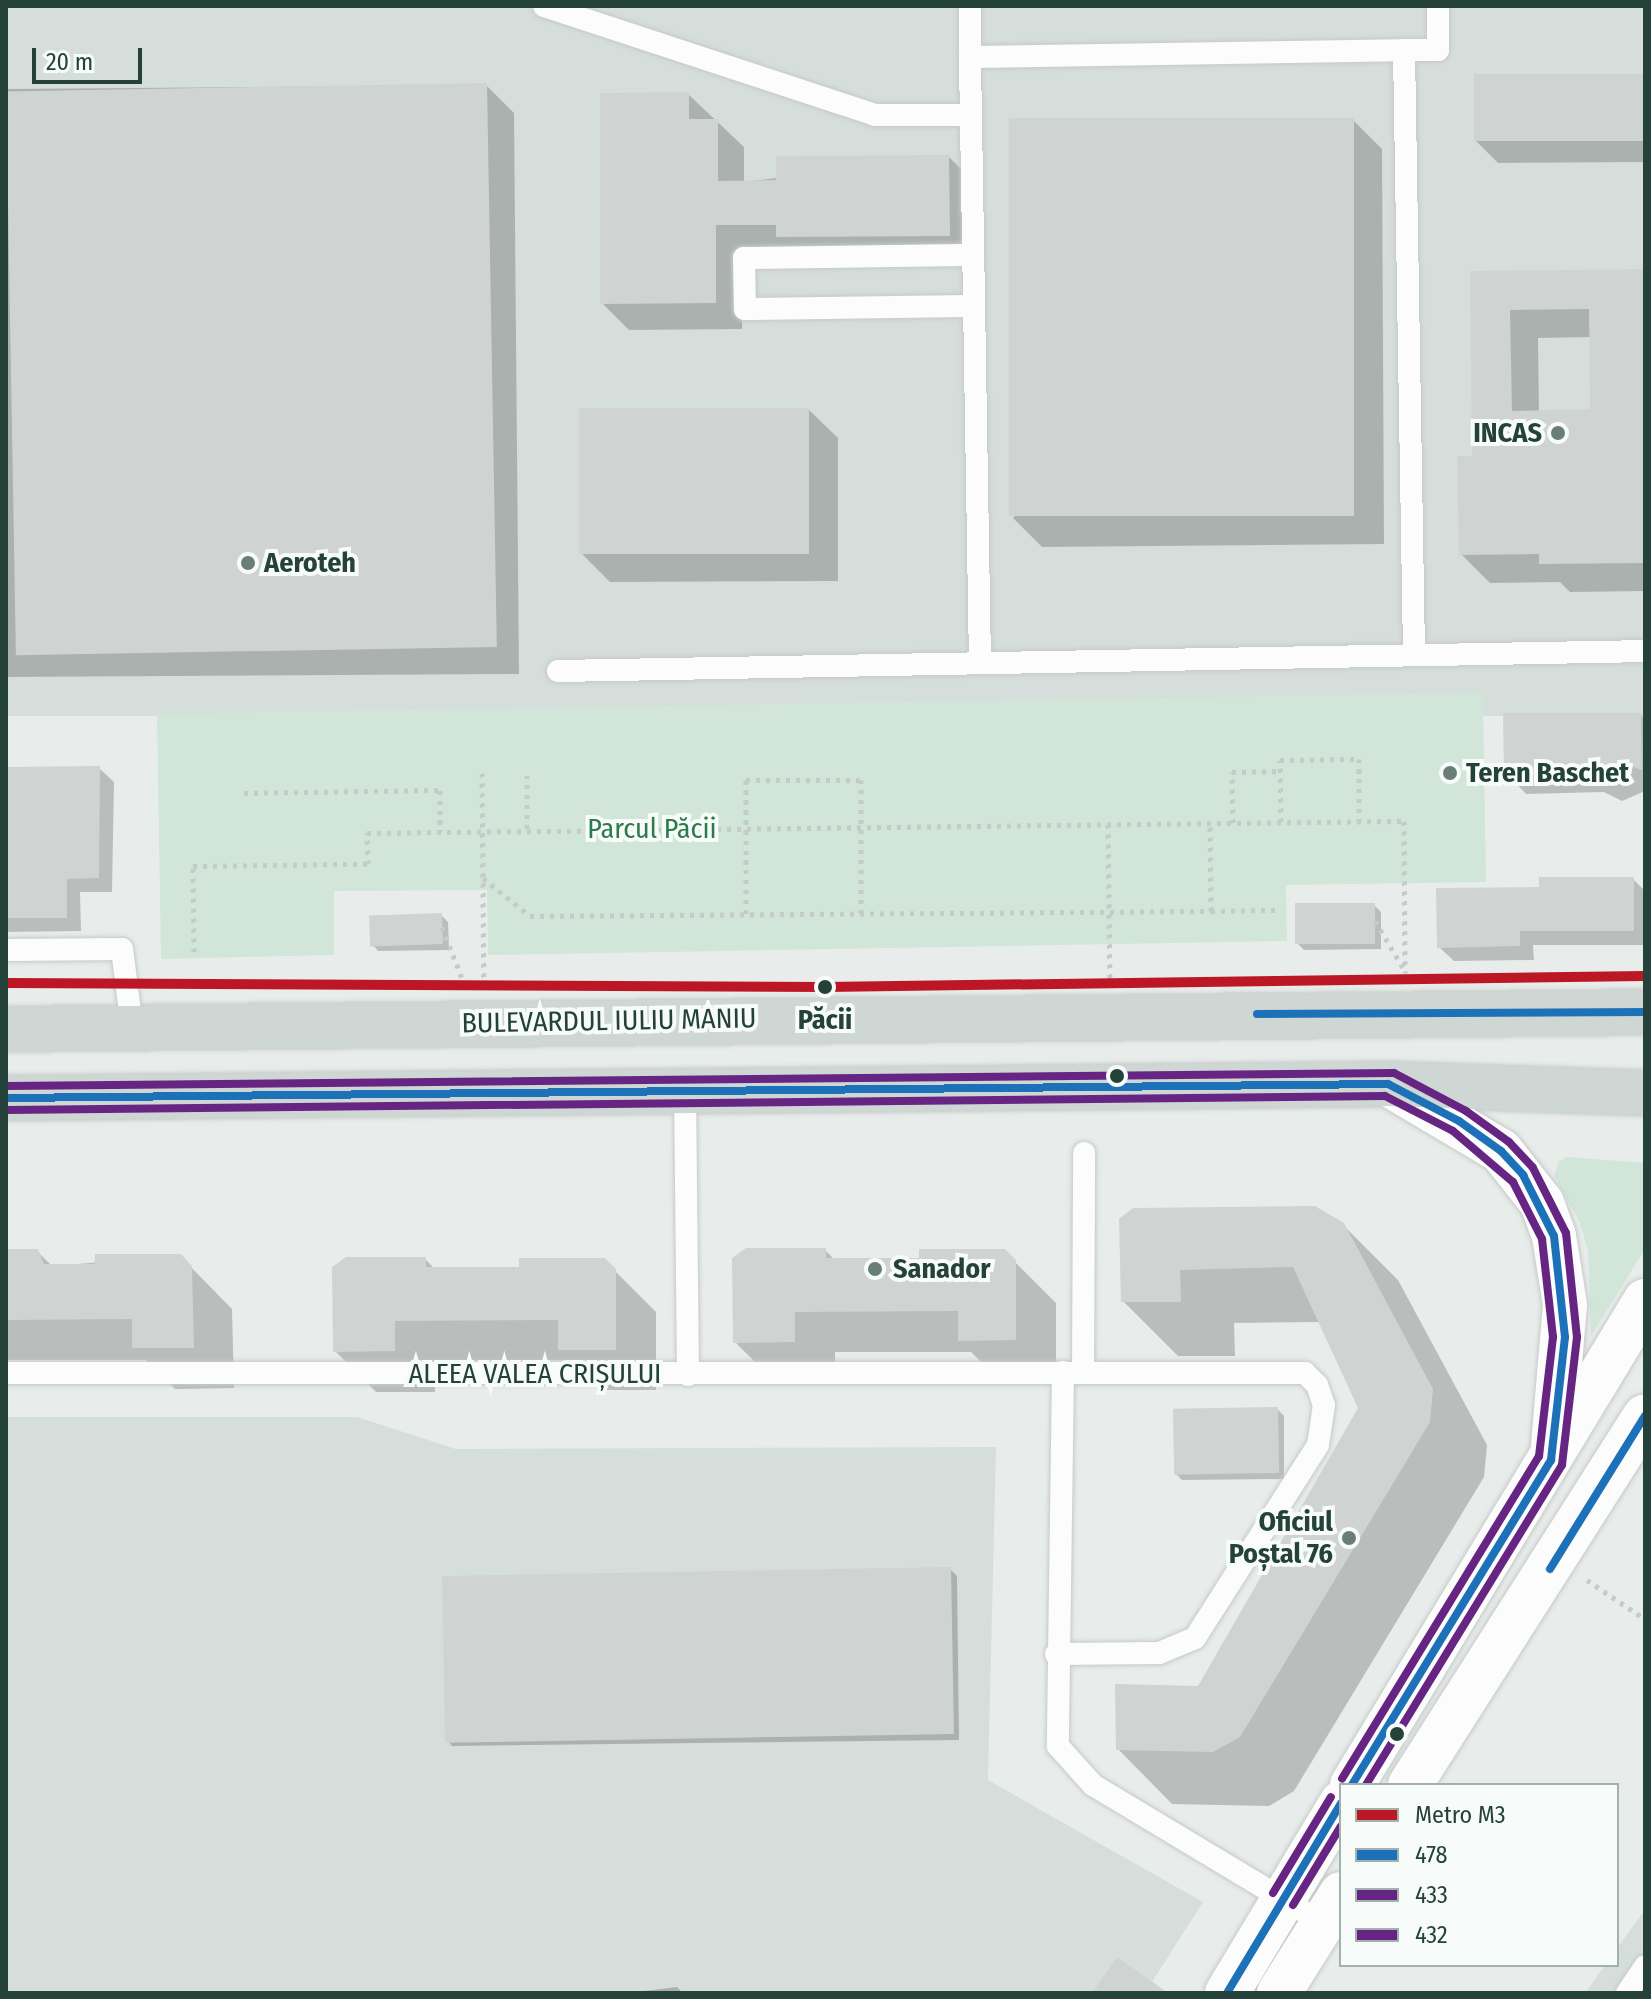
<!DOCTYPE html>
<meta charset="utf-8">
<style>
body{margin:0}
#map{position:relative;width:1651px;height:1999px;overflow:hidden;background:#e8edeb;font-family:"Fira Sans Condensed",sans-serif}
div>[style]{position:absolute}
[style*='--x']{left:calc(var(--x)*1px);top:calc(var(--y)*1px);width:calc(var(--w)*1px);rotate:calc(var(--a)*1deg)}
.built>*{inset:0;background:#d6dedb;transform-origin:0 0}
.green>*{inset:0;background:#d1e6d8}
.shadow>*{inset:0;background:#0003}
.building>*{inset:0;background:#cfd4d2;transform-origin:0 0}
.path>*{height:5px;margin-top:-2.5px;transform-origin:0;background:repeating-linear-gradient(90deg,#c3ccca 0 4px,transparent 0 10px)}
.roads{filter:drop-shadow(0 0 2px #c5cac8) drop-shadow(0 0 2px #c5cac8)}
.service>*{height:22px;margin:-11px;padding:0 11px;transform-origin:11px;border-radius:11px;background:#fcfcfc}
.secondary>*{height:44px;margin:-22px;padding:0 22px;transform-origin:22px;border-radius:22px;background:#fcfcfc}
.primary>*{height:44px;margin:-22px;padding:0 22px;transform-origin:22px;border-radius:22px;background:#cfd7d5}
.bus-1>*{height:8px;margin:-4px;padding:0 4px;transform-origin:4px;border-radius:4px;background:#1d71b8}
.bus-2>*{height:8px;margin:-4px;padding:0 4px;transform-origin:4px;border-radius:4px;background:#662483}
.bus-3>*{height:8px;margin:-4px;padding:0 4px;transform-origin:4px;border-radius:4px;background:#662483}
.metro-1>*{height:10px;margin:-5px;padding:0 5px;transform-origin:5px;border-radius:5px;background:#bc1725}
.dots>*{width:22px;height:22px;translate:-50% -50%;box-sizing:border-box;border:4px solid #f7fbf9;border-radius:50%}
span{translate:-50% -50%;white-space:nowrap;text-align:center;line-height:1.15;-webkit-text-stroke:8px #f7fbf9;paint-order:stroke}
.poi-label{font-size:28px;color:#24423a;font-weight:700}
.right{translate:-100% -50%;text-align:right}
.left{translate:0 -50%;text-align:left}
.park-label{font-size:28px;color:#2d7a4b}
.stop-label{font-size:28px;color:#24423a;font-weight:700}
.street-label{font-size:28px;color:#24423a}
.frame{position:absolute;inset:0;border:8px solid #24423a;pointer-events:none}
.legend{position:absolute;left:1339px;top:1783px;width:280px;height:184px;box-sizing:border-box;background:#f7fbf9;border:2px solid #a3b1ad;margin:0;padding:10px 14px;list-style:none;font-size:24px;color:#24423a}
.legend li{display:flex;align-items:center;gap:16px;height:40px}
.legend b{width:40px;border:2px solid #a3b1ad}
.scale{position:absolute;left:32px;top:48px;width:110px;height:36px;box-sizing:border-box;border:4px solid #24423a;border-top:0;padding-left:10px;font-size:24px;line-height:28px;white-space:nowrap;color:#24423a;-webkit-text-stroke:6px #f7fbf9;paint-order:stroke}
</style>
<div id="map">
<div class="built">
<i style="left:6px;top:6px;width:1639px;height:710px"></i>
<i style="clip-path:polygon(6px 1417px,357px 1417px,456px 1449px,996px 1447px,988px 1780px,1203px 1902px,1145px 1993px,6px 1993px)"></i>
<i style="clip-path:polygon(1645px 1910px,1645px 1993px,1585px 1993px,1605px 1965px,1617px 1965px,1617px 1948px)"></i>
</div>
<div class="green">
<i style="clip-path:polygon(1483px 693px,1486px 882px,1286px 885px,1287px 941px,488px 955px,487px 890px,334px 891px,334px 955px,161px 959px,157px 714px)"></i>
<i style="clip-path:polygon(1567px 1157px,1645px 1163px,1645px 1249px,1591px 1336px,1588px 1251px,1580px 1223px,1554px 1175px,1559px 1161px)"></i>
</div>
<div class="shadow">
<i style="clip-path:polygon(1645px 76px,1645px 162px,1498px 163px,1476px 141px)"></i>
<i style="clip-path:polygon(486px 85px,514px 113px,519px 674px,6px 677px,6px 89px)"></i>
<i style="clip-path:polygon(688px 94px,744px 147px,744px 182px,949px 157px,975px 183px,976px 262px,742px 250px,742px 329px,629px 330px,602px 303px)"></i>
<i style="clip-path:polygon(1353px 120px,1382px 149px,1384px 544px,1042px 547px,1013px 518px)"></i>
<i style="clip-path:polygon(evenodd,1645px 271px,1645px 591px,1570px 592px,1560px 582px,1490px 583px,1461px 554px,1474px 458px,1472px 273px,1645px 271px,1591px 337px,1592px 411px,1539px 412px,1538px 338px,1591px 337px)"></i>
<i style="clip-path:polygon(809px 410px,838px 438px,838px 581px,610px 582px,581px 553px)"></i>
<i style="clip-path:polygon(1641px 715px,1645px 719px,1645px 791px,1622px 801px,1604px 792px,1526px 794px,1506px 773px)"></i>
<i style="clip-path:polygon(99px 768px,114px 782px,112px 892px,80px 892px,81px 931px,6px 932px,6px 769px)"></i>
<i style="clip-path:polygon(1633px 879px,1645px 891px,1645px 945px,1533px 945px,1534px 960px,1454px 961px,1439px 947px,1541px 889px)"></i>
<i style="clip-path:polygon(1374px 905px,1381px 912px,1381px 949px,1304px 950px,1297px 943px)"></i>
<i style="clip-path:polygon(441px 915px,448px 922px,449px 950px,378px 951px,372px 944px)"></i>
<i style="clip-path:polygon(1121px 1220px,1343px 1225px,1398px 1280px,1487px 1445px,1484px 1477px,1294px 1791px,1269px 1806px,1172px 1804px,1118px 1749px,1199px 1688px,1360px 1408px,1320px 1322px,1234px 1323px,1235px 1356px,1178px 1356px,1123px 1301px)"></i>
<i style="clip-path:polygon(825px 1250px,835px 1260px,921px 1260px,1004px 1251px,1056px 1303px,1056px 1381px,1001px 1381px,971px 1352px,835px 1352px,835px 1383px,776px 1383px,735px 1342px)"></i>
<i style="clip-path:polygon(6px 1251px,37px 1251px,52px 1266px,180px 1256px,232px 1309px,234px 1388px,175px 1389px,146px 1360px,6px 1360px)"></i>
<i style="clip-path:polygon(425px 1259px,435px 1269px,521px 1269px,604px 1260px,656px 1312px,656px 1390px,601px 1390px,571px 1360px,435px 1361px,435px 1392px,376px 1392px,335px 1351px)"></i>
<i style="clip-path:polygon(1277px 1409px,1284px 1416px,1284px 1479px,1182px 1480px,1175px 1473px)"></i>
<i style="clip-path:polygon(950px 1569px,957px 1576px,959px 1740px,452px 1746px,446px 1739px)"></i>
<i style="clip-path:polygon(677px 1987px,683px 1993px,628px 1993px)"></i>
</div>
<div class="building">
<i style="left:1645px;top:74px;width:67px;height:171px;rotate:90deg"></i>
<i style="left:487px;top:83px;width:564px;height:481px;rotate:89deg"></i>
<i style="clip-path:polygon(689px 92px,689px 119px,718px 119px,718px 181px,776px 180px,776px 156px,949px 155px,950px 236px,776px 237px,776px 225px,716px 225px,716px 303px,600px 304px,600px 93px)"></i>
<i style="left:1354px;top:118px;width:398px;height:345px;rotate:90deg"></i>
<i style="clip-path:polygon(evenodd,1645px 269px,1645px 563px,1539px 564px,1539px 554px,1459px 555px,1457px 456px,1472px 456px,1470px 271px,1645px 269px,1589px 309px,1590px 409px,1512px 411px,1510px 310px,1589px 309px)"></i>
<i style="left:579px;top:408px;width:230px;height:146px"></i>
<i style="clip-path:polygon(1503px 713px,1641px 713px,1642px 770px,1633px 767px,1600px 782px,1581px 772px,1504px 774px)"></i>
<i style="clip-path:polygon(100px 766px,99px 878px,67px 879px,67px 918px,6px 918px,6px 767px)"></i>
<i style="clip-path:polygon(1539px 877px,1634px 877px,1634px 931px,1520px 931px,1520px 946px,1437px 948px,1436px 888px,1539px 887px)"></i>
<i style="left:1295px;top:903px;width:80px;height:41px"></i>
<i style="left:442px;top:913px;width:31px;height:73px;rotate:88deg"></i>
<i style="clip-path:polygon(1315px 1206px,1344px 1223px,1433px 1389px,1430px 1422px,1240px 1737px,1213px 1752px,1116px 1750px,1115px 1684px,1198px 1686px,1358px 1408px,1293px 1267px,1180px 1270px,1181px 1302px,1121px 1302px,1119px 1219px,1133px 1208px)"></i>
<i style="clip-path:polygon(746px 1248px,826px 1248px,826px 1258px,919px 1258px,919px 1249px,1005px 1249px,1016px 1260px,1016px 1340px,958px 1341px,958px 1311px,795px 1312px,795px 1342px,733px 1343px,732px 1258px)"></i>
<i style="clip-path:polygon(6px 1249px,38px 1249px,44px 1264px,95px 1264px,95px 1254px,181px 1254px,192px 1266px,194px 1348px,132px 1348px,132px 1319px,6px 1320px)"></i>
<i style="clip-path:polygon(346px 1257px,426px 1257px,426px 1267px,519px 1267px,519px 1258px,605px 1258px,616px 1269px,616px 1350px,558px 1350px,558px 1320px,395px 1321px,395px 1351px,333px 1352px,332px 1267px)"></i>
<i style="left:1278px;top:1407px;width:66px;height:105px;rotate:89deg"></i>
<i style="left:951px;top:1567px;width:167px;height:509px;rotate:89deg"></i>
<i style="clip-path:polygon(1117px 1957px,1168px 1993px,1092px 1993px)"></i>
</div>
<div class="path">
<i style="--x:482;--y:773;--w:213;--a:89.5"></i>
<i style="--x:527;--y:775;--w:55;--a:90"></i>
<i style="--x:244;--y:793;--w:196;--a:-0.9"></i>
<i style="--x:440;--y:790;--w:42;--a:90"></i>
<i style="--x:1281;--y:822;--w:62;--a:-90.9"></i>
<i style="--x:1280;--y:760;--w:79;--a:-0.7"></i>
<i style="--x:1359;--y:759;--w:63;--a:90"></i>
<i style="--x:1233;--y:823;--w:51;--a:-91.1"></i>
<i style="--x:1232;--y:772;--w:49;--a:-1.2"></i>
<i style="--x:1108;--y:824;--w:156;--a:89.3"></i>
<i style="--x:483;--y:878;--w:60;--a:39"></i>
<i style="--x:530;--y:916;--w:681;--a:-0.42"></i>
<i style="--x:1211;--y:911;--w:87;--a:-90.7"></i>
<i style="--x:1211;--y:911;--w:67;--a:-0.9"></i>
<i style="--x:746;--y:914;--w:134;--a:-90"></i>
<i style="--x:746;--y:780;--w:115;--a:0"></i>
<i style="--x:861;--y:780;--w:133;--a:90"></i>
<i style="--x:1375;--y:921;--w:58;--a:59"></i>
<i style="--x:442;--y:927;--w:63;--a:68.7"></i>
<i style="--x:194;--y:952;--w:86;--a:-90.7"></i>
<i style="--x:193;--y:866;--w:175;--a:-0.7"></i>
<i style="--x:368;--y:864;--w:31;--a:-92"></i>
<i style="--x:367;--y:833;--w:1037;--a:-0.66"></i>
<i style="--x:1404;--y:821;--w:152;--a:89.6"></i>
<i style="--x:1587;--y:1580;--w:66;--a:33.9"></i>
</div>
<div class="roads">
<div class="service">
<i style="--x:544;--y:6;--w:348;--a:18.2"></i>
<i style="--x:875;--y:115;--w:96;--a:0"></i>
<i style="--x:970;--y:6;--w:51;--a:90"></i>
<i style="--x:1404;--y:50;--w:34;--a:0"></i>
<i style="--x:1438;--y:50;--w:44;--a:-90"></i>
<i style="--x:973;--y:255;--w:229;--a:179.2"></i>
<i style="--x:744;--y:258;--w:51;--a:88.9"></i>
<i style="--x:745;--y:309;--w:229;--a:-0.8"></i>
<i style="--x:980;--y:663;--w:606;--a:-90.95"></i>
<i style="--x:970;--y:57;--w:434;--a:-0.9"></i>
<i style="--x:1404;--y:50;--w:605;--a:89.05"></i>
<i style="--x:558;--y:671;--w:1087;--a:-1.05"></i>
<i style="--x:6;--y:950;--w:116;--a:-0.5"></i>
<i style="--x:122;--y:949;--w:79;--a:82.7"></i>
<i style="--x:685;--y:1088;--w:287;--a:89.4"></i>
<i style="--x:1063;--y:1372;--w:374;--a:90.8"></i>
<i style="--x:1058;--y:1746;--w:52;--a:48.1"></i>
<i style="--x:1093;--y:1785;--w:268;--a:31"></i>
<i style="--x:1083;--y:1372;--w:219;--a:-89.7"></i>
<i style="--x:6;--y:1373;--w:1299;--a:0"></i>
<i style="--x:1305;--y:1373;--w:17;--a:45"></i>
<i style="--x:1317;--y:1385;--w:21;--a:71"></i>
<i style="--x:1324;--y:1405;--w:40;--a:98.5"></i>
<i style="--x:1318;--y:1445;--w:229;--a:122.5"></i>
<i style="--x:1195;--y:1638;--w:39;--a:157"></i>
<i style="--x:1159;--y:1653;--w:103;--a:179.4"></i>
<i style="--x:1627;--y:1993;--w:32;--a:-56"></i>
</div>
<div class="secondary">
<i style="--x:1388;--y:1084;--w:131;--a:30.7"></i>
<i style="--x:1501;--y:1151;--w:66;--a:51.7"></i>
<i style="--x:1542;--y:1203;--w:35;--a:70"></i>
<i style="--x:1554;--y:1236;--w:70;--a:80.9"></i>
<i style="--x:1565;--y:1305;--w:142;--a:94.9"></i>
<i style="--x:1352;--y:1785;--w:566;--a:-58.81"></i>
<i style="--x:1410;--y:1785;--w:437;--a:-57.5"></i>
<i style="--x:1227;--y:1993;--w:222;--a:-59"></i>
<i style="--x:1279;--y:1993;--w:117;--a:-57.9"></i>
</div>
<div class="primary">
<i style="--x:6;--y:1029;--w:1639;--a:-0.59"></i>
<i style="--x:6;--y:1098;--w:1382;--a:-0.58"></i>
<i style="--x:1388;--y:1084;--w:257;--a:2"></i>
</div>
</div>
<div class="bus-1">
<i style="--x:1257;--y:1014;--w:388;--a:-0.3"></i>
<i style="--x:6;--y:1098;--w:1382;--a:-0.58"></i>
<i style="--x:1388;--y:1084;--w:80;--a:27.5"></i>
<i style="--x:1459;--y:1121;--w:52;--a:35.5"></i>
<i style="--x:1501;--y:1151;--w:33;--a:47"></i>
<i style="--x:1523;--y:1175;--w:68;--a:63.1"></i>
<i style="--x:1554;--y:1236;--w:102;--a:83.8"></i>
<i style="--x:1565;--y:1337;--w:124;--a:96.5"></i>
<i style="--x:1551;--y:1460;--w:381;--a:121.5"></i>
<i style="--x:1550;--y:1569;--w:180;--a:-58.2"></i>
<i style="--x:1227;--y:1993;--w:222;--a:-59"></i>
</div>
<div class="bus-2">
<i style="--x:6;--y:1110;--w:1379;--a:-0.58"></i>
<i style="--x:1385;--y:1096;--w:76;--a:27.2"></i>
<i style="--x:1453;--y:1131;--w:79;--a:40.4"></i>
<i style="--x:1513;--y:1182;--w:64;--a:63"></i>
<i style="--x:1542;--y:1239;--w:99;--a:83.6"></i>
<i style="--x:1553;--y:1337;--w:120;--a:96.7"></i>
<i style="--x:1539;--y:1456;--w:378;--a:121.4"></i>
<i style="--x:1293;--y:1905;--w:92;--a:-58.7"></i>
</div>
<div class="bus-3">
<i style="--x:6;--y:1086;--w:1388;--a:-0.54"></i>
<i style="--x:1394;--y:1073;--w:81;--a:27.8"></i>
<i style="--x:1466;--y:1111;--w:53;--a:35.8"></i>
<i style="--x:1509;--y:1142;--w:35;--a:47"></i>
<i style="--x:1533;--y:1168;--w:73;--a:63.1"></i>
<i style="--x:1566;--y:1233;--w:105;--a:84"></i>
<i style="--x:1577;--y:1337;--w:129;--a:96.7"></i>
<i style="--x:1562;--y:1465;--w:375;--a:121.5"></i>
<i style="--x:1273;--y:1893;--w:112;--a:-58.9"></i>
</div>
<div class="metro-1">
<i style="--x:6;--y:983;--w:819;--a:0.28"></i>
<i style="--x:825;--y:987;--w:820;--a:-0.77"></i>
</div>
<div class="dots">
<i style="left:1558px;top:433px;background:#697e78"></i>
<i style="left:248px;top:563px;background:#697e78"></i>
<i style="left:1450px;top:773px;background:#697e78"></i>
<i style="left:825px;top:987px;background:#24423a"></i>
<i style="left:1117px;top:1076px;background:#24423a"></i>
<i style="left:875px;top:1269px;background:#697e78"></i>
<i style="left:1349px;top:1538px;background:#697e78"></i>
<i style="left:1397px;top:1734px;background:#24423a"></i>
</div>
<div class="poi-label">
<span class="right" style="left:1542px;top:433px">INCAS</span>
<span class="left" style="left:264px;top:563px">Aeroteh</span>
<span class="left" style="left:1466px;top:773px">Teren Baschet</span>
<span class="left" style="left:893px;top:1269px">Sanador</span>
<span class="right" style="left:1333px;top:1538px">Oficiul<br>Poștal 76</span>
</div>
<div class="park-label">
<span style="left:652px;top:829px">Parcul Păcii</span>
</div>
<div class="stop-label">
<span style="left:825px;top:1020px">Păcii</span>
</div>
<div class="street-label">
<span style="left:609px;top:1021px;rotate:-1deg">BULEVARDUL IULIU MANIU</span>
<span style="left:535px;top:1374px">ALEEA VALEA CRIȘULUI</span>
</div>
<div class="frame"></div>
<ul class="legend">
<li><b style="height:10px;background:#bc1725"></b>Metro M3</li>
<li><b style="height:10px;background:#1d71b8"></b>478</li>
<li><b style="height:10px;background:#662483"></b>433</li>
<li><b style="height:10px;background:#662483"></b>432</li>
</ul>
<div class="scale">20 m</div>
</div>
